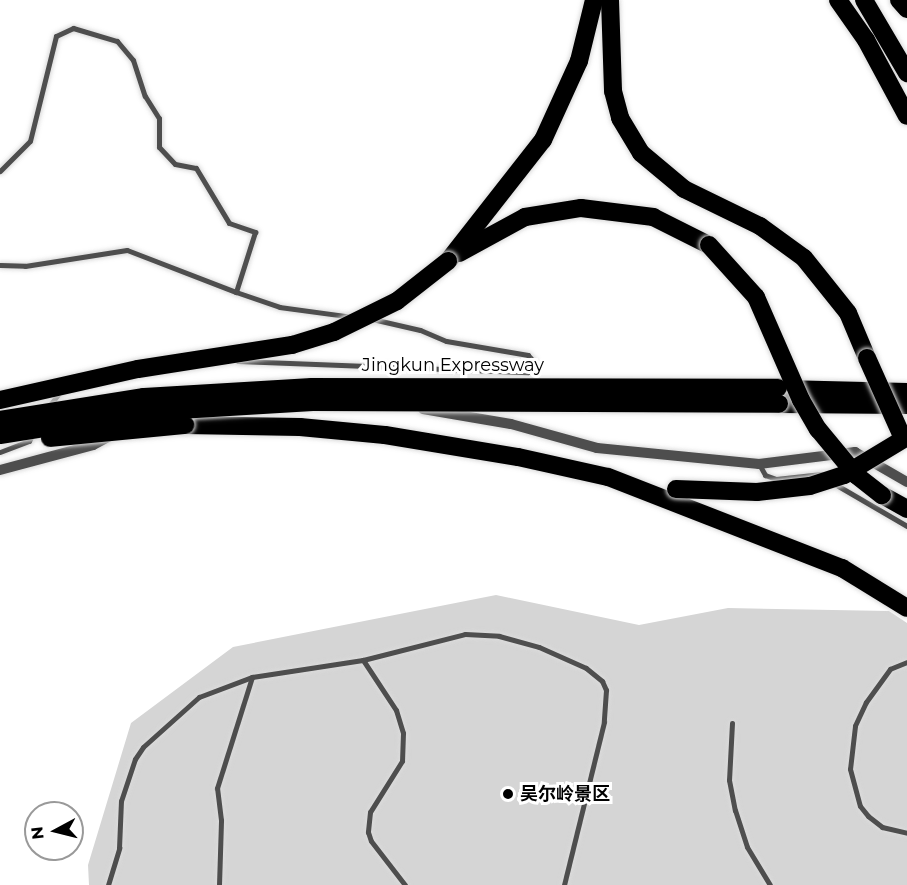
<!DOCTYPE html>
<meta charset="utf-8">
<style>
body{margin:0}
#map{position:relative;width:907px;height:885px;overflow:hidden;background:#fff;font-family:Montserrat,"Noto Sans SC",sans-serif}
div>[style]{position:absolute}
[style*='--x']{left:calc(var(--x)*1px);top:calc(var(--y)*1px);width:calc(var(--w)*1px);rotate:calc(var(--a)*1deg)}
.green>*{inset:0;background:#d5d5d5}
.roads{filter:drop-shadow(0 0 2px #dbdbdb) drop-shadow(0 0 2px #dbdbdb)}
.lane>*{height:5px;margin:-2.5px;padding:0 2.5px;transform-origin:2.5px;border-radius:2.5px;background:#4e4e4e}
.street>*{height:10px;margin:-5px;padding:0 5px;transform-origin:5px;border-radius:5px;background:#4e4e4e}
.highway>*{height:18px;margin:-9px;padding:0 9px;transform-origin:9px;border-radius:9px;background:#000}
.bridges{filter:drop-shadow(0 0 2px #dbdbdb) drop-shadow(0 0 2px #dbdbdb)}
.highway-bridge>*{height:18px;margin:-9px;padding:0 9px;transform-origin:9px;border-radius:9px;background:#000}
.dots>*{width:16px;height:16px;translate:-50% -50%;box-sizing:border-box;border:3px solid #fff;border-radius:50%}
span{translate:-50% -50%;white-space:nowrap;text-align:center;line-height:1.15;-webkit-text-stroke:6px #fff;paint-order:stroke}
.street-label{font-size:18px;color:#000}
.poi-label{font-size:18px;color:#000;font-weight:700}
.left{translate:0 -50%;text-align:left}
.north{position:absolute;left:24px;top:801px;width:60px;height:60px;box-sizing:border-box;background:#fff;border:2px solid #999;border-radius:50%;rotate:263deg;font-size:16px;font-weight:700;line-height:24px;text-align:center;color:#000}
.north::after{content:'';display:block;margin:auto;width:21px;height:27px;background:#000;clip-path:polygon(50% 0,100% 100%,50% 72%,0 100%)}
</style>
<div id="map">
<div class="green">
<i style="clip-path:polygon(496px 595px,639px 625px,728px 608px,889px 611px,907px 623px,907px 885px,89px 885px,88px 865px,131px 723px,233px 647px)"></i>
</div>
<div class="roads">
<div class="lane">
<i style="--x:0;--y:171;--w:42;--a:-45"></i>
<i style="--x:30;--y:141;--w:108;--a:-76.1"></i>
<i style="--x:56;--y:36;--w:19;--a:-25"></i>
<i style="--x:73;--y:28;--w:46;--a:16.5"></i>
<i style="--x:117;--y:41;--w:25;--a:50"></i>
<i style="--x:133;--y:60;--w:38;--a:72"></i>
<i style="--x:145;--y:96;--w:26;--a:58"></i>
<i style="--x:159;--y:118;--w:29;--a:90"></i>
<i style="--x:159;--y:147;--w:23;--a:47"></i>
<i style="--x:175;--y:164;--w:21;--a:11"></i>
<i style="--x:196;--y:168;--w:64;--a:59"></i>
<i style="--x:229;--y:223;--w:28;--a:19"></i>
<i style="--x:255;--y:232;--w:63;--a:107.6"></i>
<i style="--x:236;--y:292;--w:46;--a:18.8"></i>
<i style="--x:280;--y:307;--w:74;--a:7.8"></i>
<i style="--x:0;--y:265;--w:25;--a:2"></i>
<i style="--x:25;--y:266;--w:103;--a:-8.9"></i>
<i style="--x:127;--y:250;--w:117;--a:21.1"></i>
<i style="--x:238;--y:361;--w:290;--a:2.2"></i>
<i style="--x:528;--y:372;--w:11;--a:-45"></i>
<i style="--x:536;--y:364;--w:12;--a:-132"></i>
<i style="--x:528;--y:355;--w:83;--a:-170.3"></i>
<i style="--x:446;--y:341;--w:28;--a:-157"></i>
<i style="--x:420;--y:330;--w:49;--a:-167.1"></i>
<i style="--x:47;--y:409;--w:20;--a:-53"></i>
<i style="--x:0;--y:452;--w:31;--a:-21"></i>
<i style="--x:29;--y:441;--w:7;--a:-63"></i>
<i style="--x:759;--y:464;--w:13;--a:61"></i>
<i style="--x:765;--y:475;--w:12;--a:20"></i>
<i style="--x:776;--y:479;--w:46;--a:-6.2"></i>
<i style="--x:833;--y:483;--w:86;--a:30.2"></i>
<i style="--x:363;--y:660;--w:60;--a:56.6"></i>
<i style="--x:396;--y:710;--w:24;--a:73"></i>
<i style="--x:403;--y:733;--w:28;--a:92"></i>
<i style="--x:402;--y:761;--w:60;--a:122.1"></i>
<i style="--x:370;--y:812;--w:20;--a:96"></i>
<i style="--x:368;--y:832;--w:9;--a:72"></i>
<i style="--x:371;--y:841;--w:56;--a:52.3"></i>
<i style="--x:907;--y:662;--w:18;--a:158"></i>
<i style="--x:890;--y:669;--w:41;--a:126"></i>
<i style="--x:866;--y:702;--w:26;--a:115"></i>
<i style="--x:855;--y:726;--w:43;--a:96.6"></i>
<i style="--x:850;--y:769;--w:38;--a:75"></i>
<i style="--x:860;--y:806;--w:13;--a:51"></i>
<i style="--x:868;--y:816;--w:18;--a:38"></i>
<i style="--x:882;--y:827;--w:26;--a:13"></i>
<i style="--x:732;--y:723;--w:57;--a:93"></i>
<i style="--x:729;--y:780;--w:31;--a:79"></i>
<i style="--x:735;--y:810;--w:39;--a:72"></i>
<i style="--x:747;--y:847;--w:44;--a:58.8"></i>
<i style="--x:108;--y:885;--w:39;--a:-73"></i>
<i style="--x:119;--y:848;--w:47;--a:-87.6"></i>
<i style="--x:121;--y:801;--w:44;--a:-71.6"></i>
<i style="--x:135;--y:759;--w:14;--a:-56"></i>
<i style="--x:143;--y:747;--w:75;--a:-41.8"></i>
<i style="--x:199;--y:697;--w:57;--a:-20.7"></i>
<i style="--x:252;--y:677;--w:112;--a:-8.7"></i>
<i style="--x:363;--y:660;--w:105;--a:-14.3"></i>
<i style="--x:465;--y:634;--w:34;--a:3"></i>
<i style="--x:499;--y:636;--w:41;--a:15.4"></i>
<i style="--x:539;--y:647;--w:51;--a:24.1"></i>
<i style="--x:586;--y:668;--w:21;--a:39"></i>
<i style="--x:602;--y:681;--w:10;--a:66"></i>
<i style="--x:606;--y:690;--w:32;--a:94"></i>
<i style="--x:604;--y:722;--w:168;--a:103.8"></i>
<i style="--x:219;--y:885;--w:65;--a:-88.2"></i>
<i style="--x:221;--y:820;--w:32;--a:-97"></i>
<i style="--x:217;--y:788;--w:116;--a:-72.5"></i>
</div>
<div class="street">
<i style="--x:423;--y:409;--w:89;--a:9.7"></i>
<i style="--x:511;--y:424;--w:89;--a:15.6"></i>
<i style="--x:597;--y:448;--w:163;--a:5.6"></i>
<i style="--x:759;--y:464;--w:97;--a:-7.1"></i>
<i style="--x:855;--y:452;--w:60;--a:30"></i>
<i style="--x:0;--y:470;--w:96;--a:-15"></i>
<i style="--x:93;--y:445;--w:17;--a:-28"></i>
</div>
<div class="highway">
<i style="--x:610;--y:0;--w:91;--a:88.1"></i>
<i style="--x:613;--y:91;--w:28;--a:75"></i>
<i style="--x:620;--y:118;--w:41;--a:59"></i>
<i style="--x:641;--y:153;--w:56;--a:39.9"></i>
<i style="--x:684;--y:189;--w:85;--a:26"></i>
<i style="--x:760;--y:226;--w:54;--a:36"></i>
<i style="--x:804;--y:258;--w:70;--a:51.3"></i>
<i style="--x:848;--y:313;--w:49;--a:67.1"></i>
<i style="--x:838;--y:0;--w:49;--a:55"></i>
<i style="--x:866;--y:40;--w:86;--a:61.7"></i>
<i style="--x:864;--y:0;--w:85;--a:59.5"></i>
<i style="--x:899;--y:0;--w:12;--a:48"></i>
<i style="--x:459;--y:253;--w:75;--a:-28.6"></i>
<i style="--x:525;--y:217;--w:57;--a:-9.1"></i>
<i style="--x:581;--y:208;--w:73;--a:7.1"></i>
<i style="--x:653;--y:217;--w:63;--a:26.6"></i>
<i style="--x:448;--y:261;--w:154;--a:-51.9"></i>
<i style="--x:543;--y:140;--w:87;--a:-65.5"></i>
<i style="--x:579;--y:61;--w:63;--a:-76.2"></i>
<i style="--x:783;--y:389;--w:124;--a:1.4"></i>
<i style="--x:779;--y:404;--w:128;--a:0.4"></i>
<i style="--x:185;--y:425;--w:115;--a:1"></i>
<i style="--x:300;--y:427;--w:85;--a:5.4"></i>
<i style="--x:385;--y:435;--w:135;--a:9.4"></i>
<i style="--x:518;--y:457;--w:92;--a:12.5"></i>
<i style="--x:608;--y:477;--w:251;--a:21.3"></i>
<i style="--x:842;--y:568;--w:76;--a:31.6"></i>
<i style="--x:882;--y:495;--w:29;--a:29"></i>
</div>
</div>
<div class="bridges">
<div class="highway-bridge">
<i style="--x:709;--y:245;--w:70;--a:47.9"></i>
<i style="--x:756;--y:297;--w:112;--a:66.4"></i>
<i style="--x:801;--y:400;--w:34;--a:60"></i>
<i style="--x:818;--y:429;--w:60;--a:50.4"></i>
<i style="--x:856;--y:475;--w:33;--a:38"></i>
<i style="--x:867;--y:358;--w:83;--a:65.9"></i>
<i style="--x:0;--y:400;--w:141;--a:-12.7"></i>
<i style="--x:138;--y:369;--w:156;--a:-8.9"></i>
<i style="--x:292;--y:345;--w:44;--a:-17.2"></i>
<i style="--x:334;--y:332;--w:70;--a:-26.2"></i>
<i style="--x:397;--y:301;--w:65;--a:-38.1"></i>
<i style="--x:0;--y:420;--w:146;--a:-9.1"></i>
<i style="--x:144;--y:397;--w:168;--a:-3.4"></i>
<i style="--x:312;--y:387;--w:466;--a:0.1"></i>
<i style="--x:0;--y:435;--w:148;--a:-9"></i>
<i style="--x:146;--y:412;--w:167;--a:-3.4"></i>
<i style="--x:313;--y:402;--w:466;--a:0.2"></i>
<i style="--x:50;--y:438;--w:136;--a:-5.5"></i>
<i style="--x:676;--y:489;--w:81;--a:2.1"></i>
<i style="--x:757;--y:492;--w:53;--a:-6.5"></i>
<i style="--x:810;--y:486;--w:36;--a:-18"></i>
<i style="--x:844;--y:475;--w:74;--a:-31.1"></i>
</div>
</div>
<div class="dots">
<i style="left:508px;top:794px;background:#000"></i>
</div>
<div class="street-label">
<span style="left:453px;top:365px">Jingkun Expressway</span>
</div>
<div class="poi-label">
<span class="left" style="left:520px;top:794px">吴尔岭景区</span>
</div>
<div class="north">N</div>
</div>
